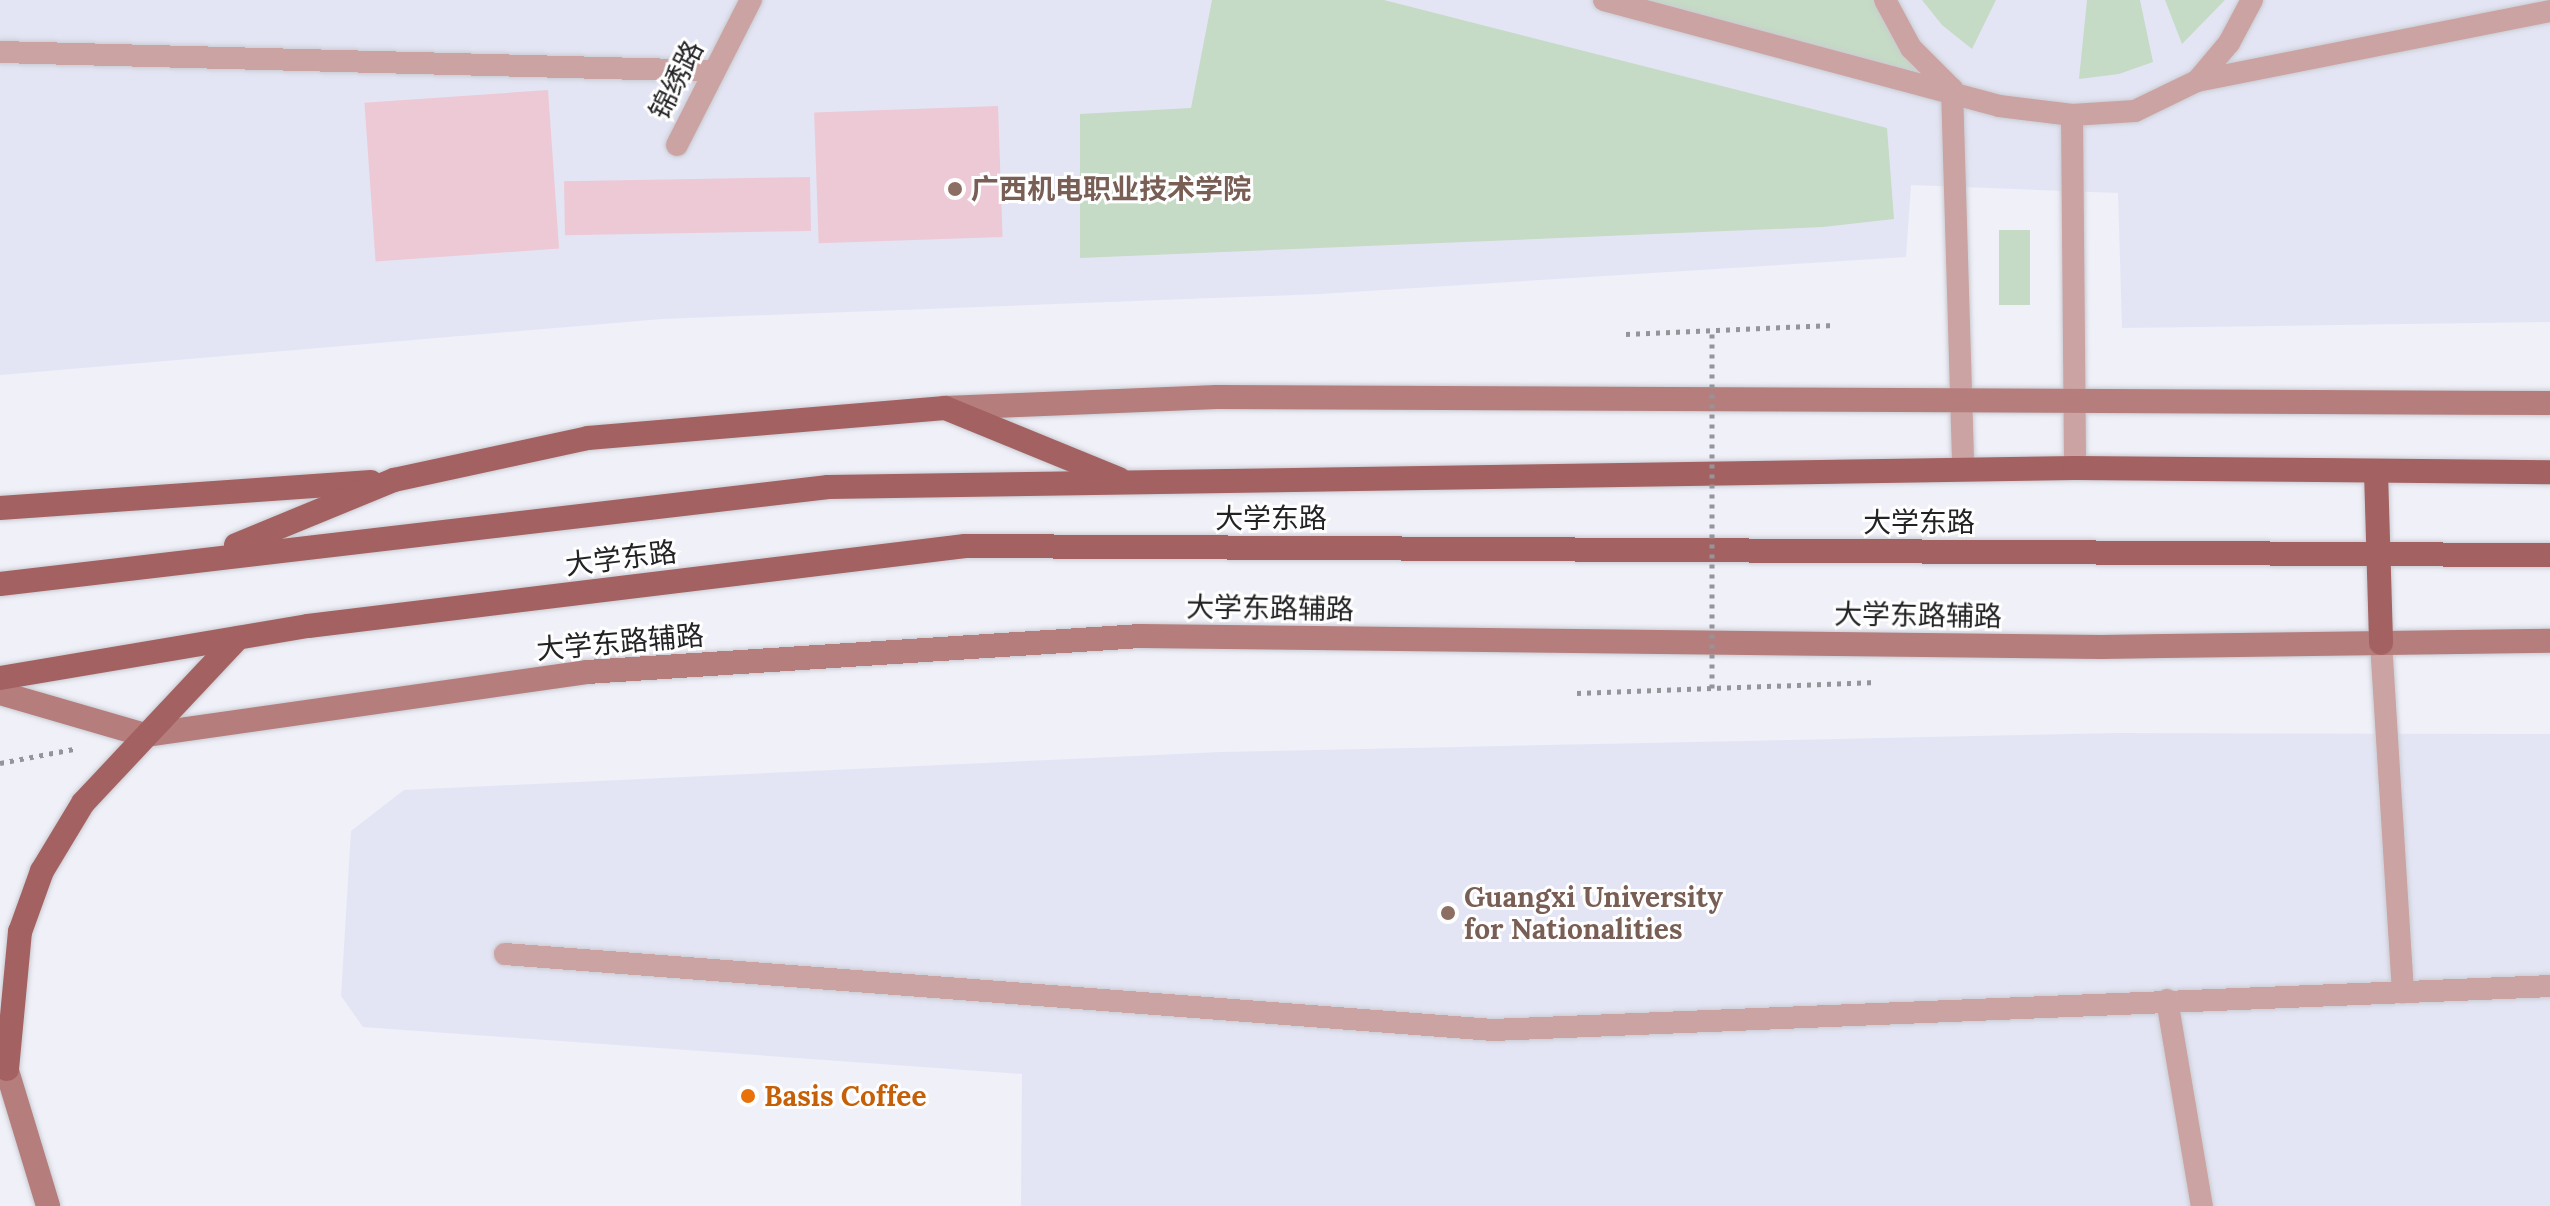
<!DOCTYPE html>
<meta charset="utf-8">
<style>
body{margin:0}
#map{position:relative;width:2550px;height:1206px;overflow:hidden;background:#eff0f8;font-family:Lora,"Noto Sans SC",serif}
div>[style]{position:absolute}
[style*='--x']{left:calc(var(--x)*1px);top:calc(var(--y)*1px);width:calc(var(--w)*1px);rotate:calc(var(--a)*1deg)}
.built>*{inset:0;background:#e3e5f4}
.green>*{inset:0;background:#c5dbc5;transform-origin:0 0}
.building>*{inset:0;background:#edc9d5;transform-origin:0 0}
.path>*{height:5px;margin-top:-2.5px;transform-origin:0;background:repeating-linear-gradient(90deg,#94949a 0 4px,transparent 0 10px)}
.roads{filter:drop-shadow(0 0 2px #cacbd2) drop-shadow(0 0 2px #cacbd2)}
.lane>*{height:22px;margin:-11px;padding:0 11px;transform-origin:11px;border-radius:11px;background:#cba3a2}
.secondary>*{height:24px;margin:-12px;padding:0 12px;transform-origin:12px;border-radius:12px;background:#b57d7c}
.primary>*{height:24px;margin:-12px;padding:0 12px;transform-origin:12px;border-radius:12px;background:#a46161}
.path-bridge>*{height:5px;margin-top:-2.5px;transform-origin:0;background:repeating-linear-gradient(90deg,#94949a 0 4px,transparent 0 10px)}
.dots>*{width:22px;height:22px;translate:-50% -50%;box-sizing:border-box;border:4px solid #fefefe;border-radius:50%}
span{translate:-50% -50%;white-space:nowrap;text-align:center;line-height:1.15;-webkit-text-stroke:6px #fefefe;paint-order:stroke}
.street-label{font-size:28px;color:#232326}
.education-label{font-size:28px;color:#785e54;font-weight:700}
.left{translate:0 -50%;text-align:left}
.food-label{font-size:28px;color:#c56008;font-weight:700}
</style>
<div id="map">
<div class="built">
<i style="clip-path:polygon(0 0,2550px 0,2550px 322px,2122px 328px,2118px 193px,1911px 185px,1906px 257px,1320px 294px,662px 319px,0 375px)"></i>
<i style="clip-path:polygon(2120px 733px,2550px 734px,2550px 1206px,1021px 1206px,1022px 1074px,363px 1027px,341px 996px,351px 831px,404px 790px,1221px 752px)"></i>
</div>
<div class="green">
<i style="clip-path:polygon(1212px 0,1384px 0,1887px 128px,1894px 219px,1823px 227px,1080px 258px,1080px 114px,1191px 108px)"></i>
<i style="clip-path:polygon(1604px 0,1885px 0,1952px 89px)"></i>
<i style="clip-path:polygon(1922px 0,1996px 0,1972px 49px,1942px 25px)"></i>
<i style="clip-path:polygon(2087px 0,2140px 0,2153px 62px,2119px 74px,2079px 79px)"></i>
<i style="clip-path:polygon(2165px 0,2225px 0,2182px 44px)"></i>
<i style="left:1999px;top:230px;width:31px;height:75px"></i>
</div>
<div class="building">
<i style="left:548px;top:90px;width:159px;height:184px;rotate:86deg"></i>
<i style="left:998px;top:106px;width:131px;height:184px;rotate:88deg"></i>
<i style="left:810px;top:177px;width:54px;height:246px;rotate:89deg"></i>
</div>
<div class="path">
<i style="--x:1626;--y:334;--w:209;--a:-2.5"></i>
<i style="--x:1577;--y:693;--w:300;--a:-2.1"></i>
<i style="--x:0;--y:763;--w:75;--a:-10.7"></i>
</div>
<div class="roads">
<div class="lane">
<i style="--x:1604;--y:0;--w:409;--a:15"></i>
<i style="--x:1999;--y:106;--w:74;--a:7"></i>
<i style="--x:2072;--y:115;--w:63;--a:-3.6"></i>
<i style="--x:2135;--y:111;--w:69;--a:-25.8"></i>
<i style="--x:2197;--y:81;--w:360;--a:-11.2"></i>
<i style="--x:1885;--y:0;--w:55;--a:61.6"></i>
<i style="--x:1911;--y:48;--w:58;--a:45"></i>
<i style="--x:1952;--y:89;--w:381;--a:88.3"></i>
<i style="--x:0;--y:52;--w:714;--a:1.52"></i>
<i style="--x:2197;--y:81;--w:50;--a:-49.9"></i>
<i style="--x:2229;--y:43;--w:49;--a:-61.9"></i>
<i style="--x:2072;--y:115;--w:353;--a:89.5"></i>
<i style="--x:677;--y:145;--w:163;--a:-63"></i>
<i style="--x:2381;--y:643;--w:350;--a:86.4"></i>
<i style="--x:505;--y:954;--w:991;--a:4.4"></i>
<i style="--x:1493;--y:1030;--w:1058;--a:-2.38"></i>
<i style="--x:2167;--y:1000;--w:209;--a:80.4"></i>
</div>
<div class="secondary">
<i style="--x:945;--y:408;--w:272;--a:-2.3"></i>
<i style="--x:1217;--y:397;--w:1333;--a:0.26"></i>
<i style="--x:0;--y:693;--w:151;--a:16.2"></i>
<i style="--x:145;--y:735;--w:446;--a:-8.1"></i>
<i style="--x:587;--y:672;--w:554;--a:-3.72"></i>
<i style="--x:1140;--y:636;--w:961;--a:0.66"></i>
<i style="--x:2101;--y:647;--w:449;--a:-0.8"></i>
<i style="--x:1;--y:1051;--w:162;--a:73.1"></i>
</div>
<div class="primary">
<i style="--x:2376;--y:472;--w:171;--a:88.3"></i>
<i style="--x:0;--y:508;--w:372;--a:-4"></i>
<i style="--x:236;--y:545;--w:171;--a:-22.4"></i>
<i style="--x:394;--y:480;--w:198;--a:-12.2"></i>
<i style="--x:588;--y:438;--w:358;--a:-4.8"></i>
<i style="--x:945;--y:408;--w:188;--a:22.2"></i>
<i style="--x:0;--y:584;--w:834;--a:-6.68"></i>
<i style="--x:828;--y:487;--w:1247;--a:-0.87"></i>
<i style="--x:2075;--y:468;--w:475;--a:0.5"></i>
<i style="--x:0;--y:678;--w:312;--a:-9.6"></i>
<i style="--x:308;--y:626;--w:662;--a:-6.94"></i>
<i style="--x:965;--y:546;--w:1585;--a:0.33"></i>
<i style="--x:7;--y:1069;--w:138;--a:-84.6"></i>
<i style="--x:20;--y:932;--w:65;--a:-70.2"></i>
<i style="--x:42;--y:871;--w:79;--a:-58.9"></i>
<i style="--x:83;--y:803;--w:226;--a:-46.8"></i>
</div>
</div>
<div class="path-bridge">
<i style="--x:1712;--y:688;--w:360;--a:-90"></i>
</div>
<div class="dots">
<i style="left:955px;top:189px;background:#8d6e63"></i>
<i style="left:1448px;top:913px;background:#8d6e63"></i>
<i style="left:748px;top:1096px;background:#e8710a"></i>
</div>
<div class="street-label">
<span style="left:676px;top:80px;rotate:-63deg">锦绣路</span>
<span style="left:1271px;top:518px">大学东路</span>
<span style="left:1919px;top:522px">大学东路</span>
<span style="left:621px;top:558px;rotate:-7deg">大学东路</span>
<span style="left:1270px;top:608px;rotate:1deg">大学东路辅路</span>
<span style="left:1918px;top:615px;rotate:1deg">大学东路辅路</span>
<span style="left:620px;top:642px;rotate:-5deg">大学东路辅路</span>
</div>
<div class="education-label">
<span class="left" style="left:971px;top:189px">广西机电职业技术学院</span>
<span class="left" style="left:1464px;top:913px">Guangxi University<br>for Nationalities</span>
</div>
<div class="food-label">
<span class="left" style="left:764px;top:1096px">Basis Coffee</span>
</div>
</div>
